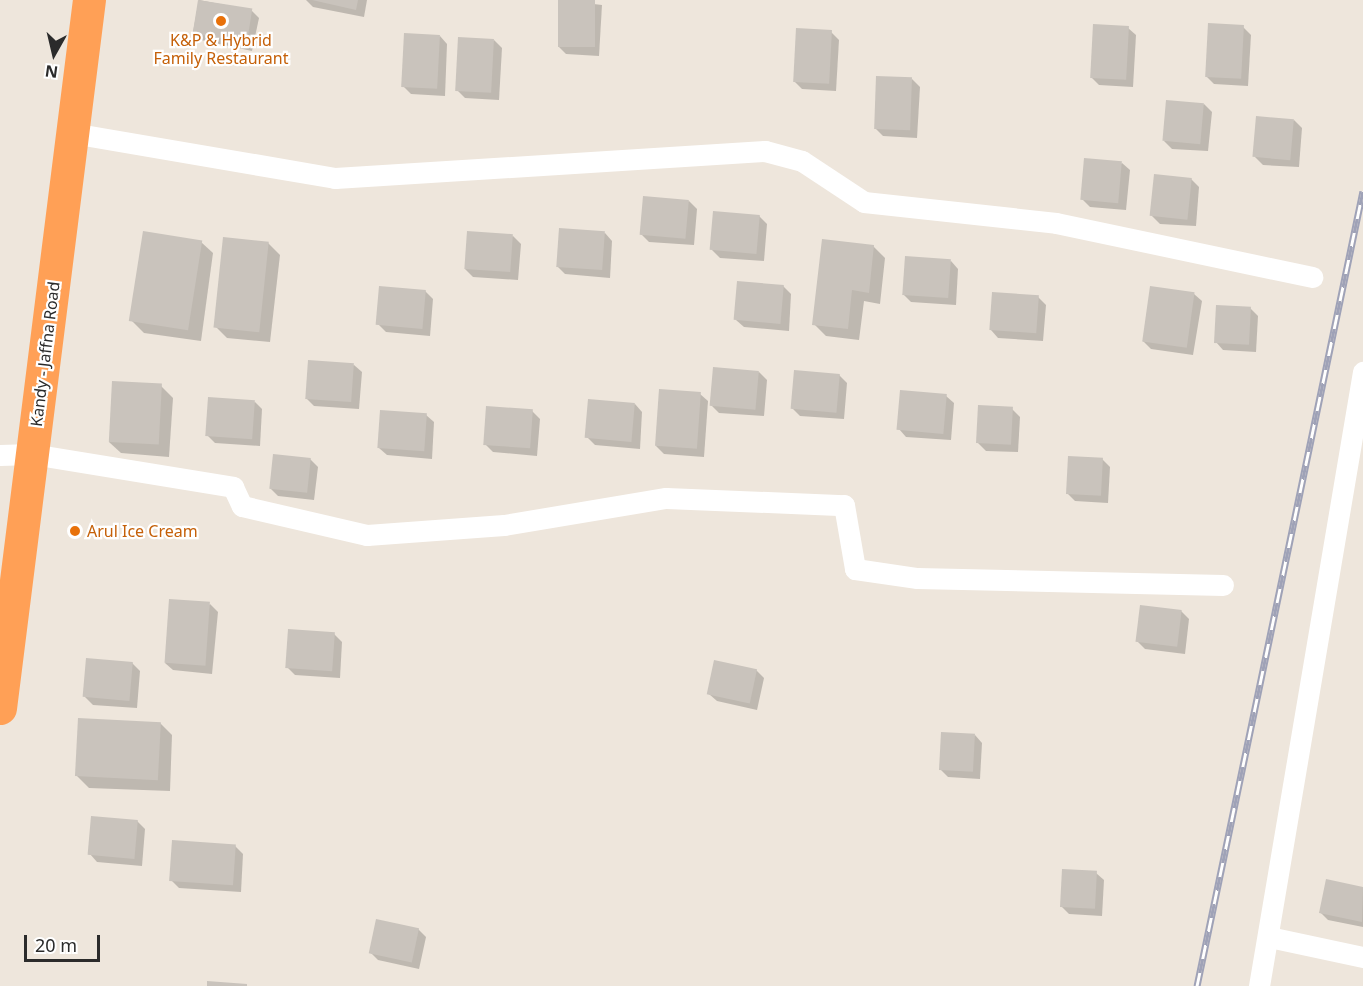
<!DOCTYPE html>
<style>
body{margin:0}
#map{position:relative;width:1363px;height:986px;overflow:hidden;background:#eee6dc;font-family:"Noto Sans",sans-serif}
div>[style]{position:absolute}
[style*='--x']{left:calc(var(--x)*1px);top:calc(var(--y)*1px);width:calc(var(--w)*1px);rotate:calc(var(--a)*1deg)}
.shadow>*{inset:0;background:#0003}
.building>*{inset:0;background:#c9c3bc;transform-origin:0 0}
.street>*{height:21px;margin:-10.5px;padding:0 10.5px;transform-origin:10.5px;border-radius:10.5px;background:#fff}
.highway>*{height:33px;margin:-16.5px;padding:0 16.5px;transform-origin:16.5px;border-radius:16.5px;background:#ffa056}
.rail>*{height:7px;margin-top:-3.5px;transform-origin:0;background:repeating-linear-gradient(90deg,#fff 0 14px,#9fa2b7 0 28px);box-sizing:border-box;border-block:2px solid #9fa2b7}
.dots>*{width:16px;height:16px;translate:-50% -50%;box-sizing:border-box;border:3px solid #fff;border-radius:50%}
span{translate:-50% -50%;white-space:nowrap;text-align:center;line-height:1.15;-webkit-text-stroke:4.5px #fff;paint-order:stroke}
.food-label{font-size:16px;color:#c56008}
.left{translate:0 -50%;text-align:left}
.street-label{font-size:16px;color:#2b2b2b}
.north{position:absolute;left:24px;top:24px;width:60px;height:60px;-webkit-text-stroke:4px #fff;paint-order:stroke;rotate:188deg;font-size:16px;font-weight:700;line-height:24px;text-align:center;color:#2b2b2b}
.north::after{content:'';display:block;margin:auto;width:21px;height:27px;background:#2b2b2b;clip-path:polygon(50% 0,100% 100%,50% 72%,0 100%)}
.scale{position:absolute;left:24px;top:935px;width:76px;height:27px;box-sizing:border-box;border:3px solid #2b2b2b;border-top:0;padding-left:8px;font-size:18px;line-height:21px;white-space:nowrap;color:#2b2b2b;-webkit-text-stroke:4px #fff;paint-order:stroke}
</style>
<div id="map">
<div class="shadow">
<i style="clip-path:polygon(199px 0,251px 10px,259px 18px,252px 51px,201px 40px,193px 32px)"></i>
<i style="clip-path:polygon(306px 0,367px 0,364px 17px,313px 7px)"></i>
<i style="clip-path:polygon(560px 0,602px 5px,599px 56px,566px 54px,558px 46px)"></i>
<i style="clip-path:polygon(1243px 27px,1251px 35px,1248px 86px,1214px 84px,1206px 76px)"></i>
<i style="clip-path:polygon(1128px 28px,1136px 35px,1133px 87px,1099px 85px,1091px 77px)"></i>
<i style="clip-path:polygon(831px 32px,839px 40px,836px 91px,802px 89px,794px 81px)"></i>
<i style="clip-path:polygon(440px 36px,447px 44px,445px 96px,411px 94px,403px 86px)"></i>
<i style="clip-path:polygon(494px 40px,502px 48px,499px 100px,465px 98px,457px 90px)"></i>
<i style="clip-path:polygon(912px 79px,920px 87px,917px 138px,883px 136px,875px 128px)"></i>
<i style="clip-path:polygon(1204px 104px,1212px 112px,1208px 151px,1172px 149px,1164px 141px)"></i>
<i style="clip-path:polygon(1294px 120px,1302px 128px,1299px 167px,1263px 165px,1255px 157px)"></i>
<i style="clip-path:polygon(1122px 163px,1130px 170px,1126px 210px,1090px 207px,1082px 199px)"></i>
<i style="clip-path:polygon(1191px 179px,1199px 187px,1196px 226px,1160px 224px,1152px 216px)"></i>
<i style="clip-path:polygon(689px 201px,697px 209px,694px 245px,649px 242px,641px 234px)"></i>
<i style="clip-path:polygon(759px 216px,767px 224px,764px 261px,720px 258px,712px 250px)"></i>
<i style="clip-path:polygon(605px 233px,612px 241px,610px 278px,565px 274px,557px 266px)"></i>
<i style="clip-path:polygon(513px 236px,521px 244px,518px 280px,473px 277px,465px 269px)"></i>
<i style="clip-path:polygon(201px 242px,213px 253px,201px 341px,144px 333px,132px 321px)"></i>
<i style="clip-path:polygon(268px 243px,280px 255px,270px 342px,227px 338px,215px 326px)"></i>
<i style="clip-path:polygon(873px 246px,885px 258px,880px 304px,864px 301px,859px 340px,826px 336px,814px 324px)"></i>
<i style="clip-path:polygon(951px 261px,958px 269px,956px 305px,911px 302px,903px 294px)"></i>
<i style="clip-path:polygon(783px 286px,791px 294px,789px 331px,744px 327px,736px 320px)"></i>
<i style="clip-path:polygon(425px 291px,433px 299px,430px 336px,386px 332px,378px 324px)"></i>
<i style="clip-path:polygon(1194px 294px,1202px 301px,1193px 355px,1151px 349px,1143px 341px)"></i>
<i style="clip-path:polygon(1038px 297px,1046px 305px,1043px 341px,998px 338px,991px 330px)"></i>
<i style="clip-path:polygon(1250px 308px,1258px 316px,1256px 352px,1223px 350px,1216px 342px)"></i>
<i style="clip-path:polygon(354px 365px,362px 372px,359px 409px,314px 406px,306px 398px)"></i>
<i style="clip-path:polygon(759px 372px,767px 380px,764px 416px,719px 413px,711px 405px)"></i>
<i style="clip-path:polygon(839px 375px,847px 383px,844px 419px,800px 416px,792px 408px)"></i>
<i style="clip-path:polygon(161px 386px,173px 398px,169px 457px,121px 453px,109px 442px)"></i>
<i style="clip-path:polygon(700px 394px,708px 401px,704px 457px,664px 454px,656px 446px)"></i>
<i style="clip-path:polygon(946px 396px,954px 403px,951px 440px,906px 437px,899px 429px)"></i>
<i style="clip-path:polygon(255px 402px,262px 409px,260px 446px,215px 443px,207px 435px)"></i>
<i style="clip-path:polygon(635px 404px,642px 412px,640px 449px,595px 445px,587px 437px)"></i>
<i style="clip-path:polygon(1012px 409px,1020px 417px,1018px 452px,986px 451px,978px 443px)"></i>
<i style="clip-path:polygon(532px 411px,540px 419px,537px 456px,493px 452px,485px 444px)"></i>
<i style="clip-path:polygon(426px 415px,434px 422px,432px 459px,387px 455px,379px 448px)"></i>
<i style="clip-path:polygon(310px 459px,318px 467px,314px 500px,278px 496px,270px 488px)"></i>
<i style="clip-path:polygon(1102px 459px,1110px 467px,1108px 503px,1075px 501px,1067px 493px)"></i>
<i style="clip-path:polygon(210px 604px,218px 612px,212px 674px,173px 670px,165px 663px)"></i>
<i style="clip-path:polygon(1181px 611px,1189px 619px,1185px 654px,1145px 649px,1137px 641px)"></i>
<i style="clip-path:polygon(334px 634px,342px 642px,340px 678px,295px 675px,287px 667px)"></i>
<i style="clip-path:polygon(132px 663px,140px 671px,137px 708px,93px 705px,85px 697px)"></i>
<i style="clip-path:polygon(756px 670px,764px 678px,757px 710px,717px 701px,709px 694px)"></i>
<i style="clip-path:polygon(160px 723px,172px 735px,170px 791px,89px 788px,77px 776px)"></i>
<i style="clip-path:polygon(975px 735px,982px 743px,980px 779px,948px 777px,940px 769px)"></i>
<i style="clip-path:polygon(137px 821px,145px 829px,142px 866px,97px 862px,90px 854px)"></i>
<i style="clip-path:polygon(235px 846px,243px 854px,241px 892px,179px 888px,171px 880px)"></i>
<i style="clip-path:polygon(1096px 873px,1104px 880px,1102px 916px,1069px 914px,1062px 907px)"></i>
<i style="clip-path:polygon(1327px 881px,1363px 888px,1363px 927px,1328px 920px,1321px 913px)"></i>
<i style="clip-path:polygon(418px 929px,426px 937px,419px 969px,378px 960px,371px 953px)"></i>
</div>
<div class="building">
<i style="left:198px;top:0;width:55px;height:34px;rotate:9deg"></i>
<i style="clip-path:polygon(312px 0,358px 0,356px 10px)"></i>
<i style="left:558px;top:0;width:37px;height:47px"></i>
<i style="left:1208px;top:23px;width:36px;height:54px;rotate:3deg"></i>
<i style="left:1093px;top:24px;width:36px;height:54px;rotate:3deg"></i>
<i style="left:796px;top:28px;width:36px;height:54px;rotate:3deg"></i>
<i style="left:404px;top:33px;width:36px;height:54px;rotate:3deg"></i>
<i style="left:458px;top:37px;width:36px;height:54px;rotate:3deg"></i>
<i style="left:876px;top:76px;width:36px;height:53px;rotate:2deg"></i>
<i style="left:1166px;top:100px;width:38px;height:41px;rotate:5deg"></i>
<i style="left:1256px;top:116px;width:38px;height:41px;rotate:5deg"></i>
<i style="left:1084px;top:158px;width:38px;height:42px;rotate:5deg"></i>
<i style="left:1154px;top:174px;width:38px;height:42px;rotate:6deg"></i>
<i style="left:643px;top:196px;width:46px;height:39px;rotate:5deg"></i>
<i style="left:713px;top:211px;width:47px;height:39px;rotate:5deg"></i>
<i style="left:559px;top:228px;width:46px;height:39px;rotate:4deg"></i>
<i style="left:143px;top:231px;width:60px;height:91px;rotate:9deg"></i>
<i style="left:467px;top:231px;width:46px;height:38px;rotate:4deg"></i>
<i style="left:223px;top:237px;width:46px;height:91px;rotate:6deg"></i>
<i style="clip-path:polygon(822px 239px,874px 245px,869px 293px,852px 290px,848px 329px,812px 325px)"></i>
<i style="left:905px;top:256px;width:46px;height:39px;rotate:4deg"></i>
<i style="left:737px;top:281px;width:47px;height:39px;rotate:5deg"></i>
<i style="left:379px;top:286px;width:47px;height:39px;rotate:5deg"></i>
<i style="left:1150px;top:286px;width:45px;height:56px;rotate:8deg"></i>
<i style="left:992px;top:292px;width:47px;height:38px;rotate:4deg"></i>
<i style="left:1216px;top:305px;width:35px;height:38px;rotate:3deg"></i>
<i style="left:308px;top:360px;width:46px;height:39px;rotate:4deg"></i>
<i style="left:713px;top:367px;width:46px;height:39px;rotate:5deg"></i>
<i style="left:794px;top:370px;width:46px;height:39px;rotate:5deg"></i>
<i style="left:112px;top:381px;width:50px;height:61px;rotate:3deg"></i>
<i style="left:659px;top:389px;width:42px;height:57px;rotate:4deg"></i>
<i style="left:900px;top:390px;width:47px;height:40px;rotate:5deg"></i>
<i style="left:208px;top:397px;width:47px;height:39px;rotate:4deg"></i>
<i style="left:588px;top:399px;width:47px;height:39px;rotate:5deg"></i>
<i style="left:978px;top:405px;width:35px;height:38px;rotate:3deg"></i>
<i style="left:486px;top:406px;width:47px;height:39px;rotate:4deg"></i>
<i style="left:380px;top:410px;width:47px;height:38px;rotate:4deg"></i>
<i style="left:273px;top:454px;width:38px;height:35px;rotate:6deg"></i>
<i style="left:1068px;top:456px;width:35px;height:38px;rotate:3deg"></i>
<i style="left:169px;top:599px;width:41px;height:64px;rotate:4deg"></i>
<i style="left:1140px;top:605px;width:42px;height:37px;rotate:7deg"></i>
<i style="left:288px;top:629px;width:47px;height:39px;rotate:4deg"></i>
<i style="left:86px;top:658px;width:47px;height:39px;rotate:5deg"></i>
<i style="left:714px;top:660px;width:44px;height:35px;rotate:12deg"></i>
<i style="left:78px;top:718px;width:83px;height:58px;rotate:3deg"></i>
<i style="left:941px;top:732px;width:34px;height:38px;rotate:3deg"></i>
<i style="left:91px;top:816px;width:47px;height:39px;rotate:5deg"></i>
<i style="left:172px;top:840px;width:64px;height:41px;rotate:4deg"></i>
<i style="left:1062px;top:869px;width:35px;height:38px;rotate:3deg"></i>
<i style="clip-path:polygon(1326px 879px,1363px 887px,1362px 922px,1319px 913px)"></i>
<i style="left:376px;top:919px;width:44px;height:35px;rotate:12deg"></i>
<i style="clip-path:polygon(207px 981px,247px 984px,247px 986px,207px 986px)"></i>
</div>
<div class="street">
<i style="--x:72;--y:133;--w:267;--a:9.7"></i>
<i style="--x:335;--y:178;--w:431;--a:-3.6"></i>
<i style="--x:765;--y:151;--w:38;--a:15"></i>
<i style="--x:802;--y:161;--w:74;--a:33.5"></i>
<i style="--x:864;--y:202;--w:193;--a:6.2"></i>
<i style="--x:1056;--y:223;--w:262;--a:11.9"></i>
<i style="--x:0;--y:455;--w:32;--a:-2"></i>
<i style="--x:32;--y:454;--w:204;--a:9.3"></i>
<i style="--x:233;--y:487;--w:21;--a:65"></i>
<i style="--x:242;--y:506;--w:128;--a:13.1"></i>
<i style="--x:367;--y:535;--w:137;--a:-4.2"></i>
<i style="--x:504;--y:525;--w:164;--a:-9.5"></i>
<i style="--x:666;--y:498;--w:178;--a:2.3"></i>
<i style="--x:844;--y:505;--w:65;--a:80.2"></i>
<i style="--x:855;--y:569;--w:63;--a:8.3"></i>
<i style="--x:917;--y:578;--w:306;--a:1.3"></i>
<i style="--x:1269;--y:937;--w:96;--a:12"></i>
<i style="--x:1259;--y:986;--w:623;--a:-80.39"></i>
</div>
<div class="highway">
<i style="--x:0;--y:708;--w:714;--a:-82.84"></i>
</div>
<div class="rail">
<i style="--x:1197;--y:986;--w:812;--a:-78.21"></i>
</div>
<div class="dots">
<i style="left:221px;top:21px;background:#e8710a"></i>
<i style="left:75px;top:531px;background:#e8710a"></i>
</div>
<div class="food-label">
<span style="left:221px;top:49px">K&amp;P &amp; Hybrid<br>Family Restaurant</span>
<span class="left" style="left:87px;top:531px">Arul Ice Cream</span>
</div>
<div class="street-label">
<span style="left:45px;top:354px;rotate:-83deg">Kandy - Jaffna Road</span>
</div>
<div class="north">N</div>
<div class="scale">20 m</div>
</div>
